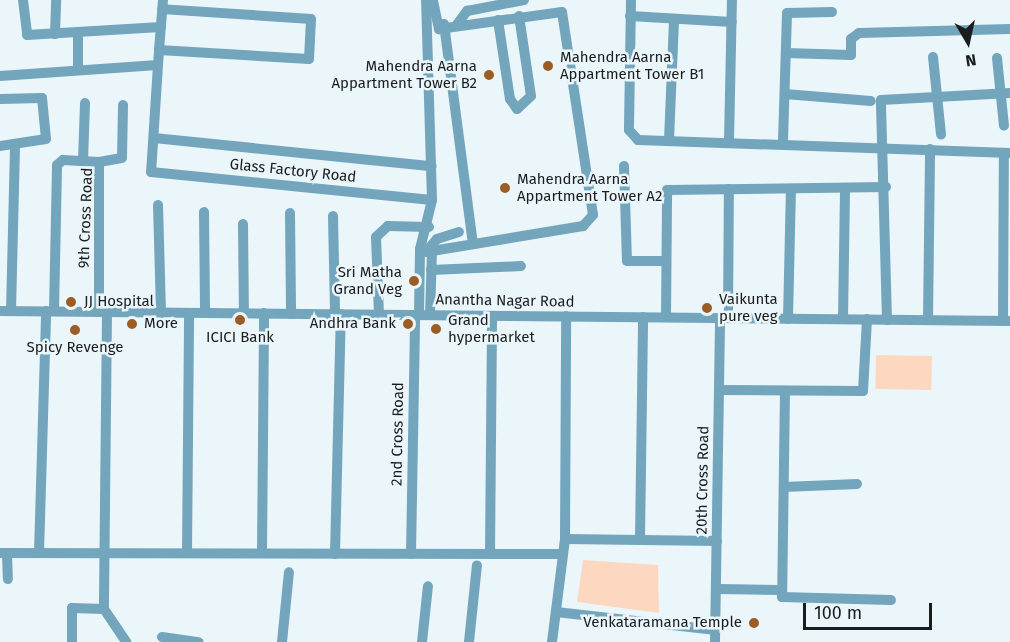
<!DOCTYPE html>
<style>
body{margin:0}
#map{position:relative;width:1010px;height:642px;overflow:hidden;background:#ebf6fb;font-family:"Fira Sans",sans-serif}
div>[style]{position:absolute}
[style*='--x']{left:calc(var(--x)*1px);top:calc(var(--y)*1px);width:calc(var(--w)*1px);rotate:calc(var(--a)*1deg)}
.green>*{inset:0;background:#fbd8bf;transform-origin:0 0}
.minor>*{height:10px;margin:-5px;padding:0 5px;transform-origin:5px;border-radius:5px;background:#73a6bc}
.dots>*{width:16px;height:16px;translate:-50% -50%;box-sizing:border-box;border:3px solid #ebf6fb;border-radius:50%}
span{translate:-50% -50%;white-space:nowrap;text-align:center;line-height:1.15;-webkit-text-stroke:5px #ebf6fb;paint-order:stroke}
.poi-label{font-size:15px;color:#191d1e}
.left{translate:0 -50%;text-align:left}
.right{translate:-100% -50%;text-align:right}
.street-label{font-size:15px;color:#191d1e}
.north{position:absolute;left:938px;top:12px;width:60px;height:60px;-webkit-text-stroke:4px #ebf6fb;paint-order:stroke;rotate:171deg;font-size:16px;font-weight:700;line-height:24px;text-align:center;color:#191d1e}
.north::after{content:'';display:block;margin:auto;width:21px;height:27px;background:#191d1e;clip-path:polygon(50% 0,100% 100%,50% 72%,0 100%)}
.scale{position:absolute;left:803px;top:603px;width:129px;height:27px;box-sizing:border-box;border:3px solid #191d1e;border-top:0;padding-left:8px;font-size:18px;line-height:21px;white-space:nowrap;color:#191d1e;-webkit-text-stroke:4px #ebf6fb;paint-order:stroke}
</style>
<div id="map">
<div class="green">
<i style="left:876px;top:355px;width:56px;height:34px;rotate:1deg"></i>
<i style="clip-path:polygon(583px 560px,658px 565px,659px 613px,577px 602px)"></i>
</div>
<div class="minor">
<i style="--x:23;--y:0;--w:35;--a:83"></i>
<i style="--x:27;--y:35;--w:134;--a:-3.4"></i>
<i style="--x:426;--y:0;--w:7;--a:8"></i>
<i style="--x:433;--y:1;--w:29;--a:78"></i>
<i style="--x:439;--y:29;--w:124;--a:-7.9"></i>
<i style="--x:562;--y:12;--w:205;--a:81.3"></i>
<i style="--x:593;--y:215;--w:15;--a:132"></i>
<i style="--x:583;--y:226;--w:153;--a:170.6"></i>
<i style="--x:432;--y:251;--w:64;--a:91.8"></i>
<i style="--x:631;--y:0;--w:130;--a:90.9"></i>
<i style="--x:629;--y:130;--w:13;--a:48"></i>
<i style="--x:638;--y:140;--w:372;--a:2"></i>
<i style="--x:630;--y:16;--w:102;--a:3.4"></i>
<i style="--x:498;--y:20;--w:80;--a:81.4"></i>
<i style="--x:510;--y:99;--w:12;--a:55"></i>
<i style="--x:517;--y:109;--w:19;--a:-43"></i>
<i style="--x:531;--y:96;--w:81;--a:-98.5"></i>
<i style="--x:444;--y:24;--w:222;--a:82.5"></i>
<i style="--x:456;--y:26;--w:19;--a:-54"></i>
<i style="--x:467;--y:11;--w:58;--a:-10.9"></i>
<i style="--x:55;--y:34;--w:34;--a:-88"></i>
<i style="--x:159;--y:50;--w:50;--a:-85.4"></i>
<i style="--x:786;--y:53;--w:65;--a:1.8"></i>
<i style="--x:851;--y:55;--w:16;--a:-90"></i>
<i style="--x:851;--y:39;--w:10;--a:-37"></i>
<i style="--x:859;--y:33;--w:151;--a:-1.5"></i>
<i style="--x:933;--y:57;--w:78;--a:84.1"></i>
<i style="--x:997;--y:58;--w:68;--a:84.1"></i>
<i style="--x:158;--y:65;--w:107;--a:93.7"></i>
<i style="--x:151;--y:172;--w:282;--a:5.7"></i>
<i style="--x:78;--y:70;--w:38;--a:-90"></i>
<i style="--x:0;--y:76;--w:158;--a:-4"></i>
<i style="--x:158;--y:65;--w:15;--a:-86"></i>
<i style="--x:159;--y:50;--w:150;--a:3.4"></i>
<i style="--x:309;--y:59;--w:40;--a:-87.1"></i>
<i style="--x:311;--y:19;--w:149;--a:-176.2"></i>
<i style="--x:785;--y:94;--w:86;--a:4.7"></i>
<i style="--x:0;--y:99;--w:42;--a:-1.4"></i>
<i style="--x:42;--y:98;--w:41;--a:84.4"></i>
<i style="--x:46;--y:139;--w:47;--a:171.3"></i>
<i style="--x:154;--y:138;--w:279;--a:5.8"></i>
<i style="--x:669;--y:140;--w:121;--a:-87.6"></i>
<i style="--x:729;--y:141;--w:141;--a:-88.8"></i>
<i style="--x:783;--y:141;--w:128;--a:-88.2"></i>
<i style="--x:787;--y:13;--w:45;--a:-1.3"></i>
<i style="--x:83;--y:161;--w:58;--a:-88"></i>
<i style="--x:624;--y:166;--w:95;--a:88.2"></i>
<i style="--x:627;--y:261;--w:39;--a:0"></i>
<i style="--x:158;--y:205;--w:108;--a:88.4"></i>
<i style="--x:204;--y:212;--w:101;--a:89.4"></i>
<i style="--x:290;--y:213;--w:101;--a:89.4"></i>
<i style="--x:333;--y:216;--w:98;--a:88.8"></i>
<i style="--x:243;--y:224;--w:89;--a:89.4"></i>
<i style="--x:426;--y:252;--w:17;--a:-50"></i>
<i style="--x:437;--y:239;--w:23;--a:-18"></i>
<i style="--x:431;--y:270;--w:90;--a:-2.5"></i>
<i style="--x:0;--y:311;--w:1010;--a:0.57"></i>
<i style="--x:11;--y:311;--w:165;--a:-88.6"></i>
<i style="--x:54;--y:311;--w:146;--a:-88.8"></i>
<i style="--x:57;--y:165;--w:8;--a:-40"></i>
<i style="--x:63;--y:160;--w:36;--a:3"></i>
<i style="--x:99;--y:312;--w:150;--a:-90"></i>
<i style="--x:99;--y:162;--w:23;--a:-10"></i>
<i style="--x:122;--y:158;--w:53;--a:-88.9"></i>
<i style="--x:107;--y:313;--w:296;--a:90.6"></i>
<i style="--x:104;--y:609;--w:40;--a:56"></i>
<i style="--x:379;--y:315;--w:78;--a:-92.2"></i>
<i style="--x:376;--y:237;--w:16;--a:-43"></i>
<i style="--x:388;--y:226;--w:41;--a:1.4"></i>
<i style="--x:419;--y:315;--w:66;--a:-89.1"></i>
<i style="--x:420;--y:249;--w:50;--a:-76.2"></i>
<i style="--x:432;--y:200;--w:200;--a:-91.7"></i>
<i style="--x:666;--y:317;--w:127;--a:-89.5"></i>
<i style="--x:667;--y:190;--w:219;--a:-0.8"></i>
<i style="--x:728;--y:318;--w:129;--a:-89.6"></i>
<i style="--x:788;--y:319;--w:130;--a:-88.7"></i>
<i style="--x:843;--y:319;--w:131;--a:-89.1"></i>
<i style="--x:887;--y:320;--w:220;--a:-91.6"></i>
<i style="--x:881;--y:100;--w:129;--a:-3.1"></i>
<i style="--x:928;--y:320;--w:171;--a:-89.3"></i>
<i style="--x:1003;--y:321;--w:168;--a:-89.7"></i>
<i style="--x:719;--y:390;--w:144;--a:0.4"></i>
<i style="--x:863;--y:391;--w:72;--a:-86.8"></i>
<i style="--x:785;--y:391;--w:206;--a:90.8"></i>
<i style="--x:782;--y:597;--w:109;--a:1.6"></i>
<i style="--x:784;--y:487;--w:73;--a:-2.4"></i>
<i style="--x:565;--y:539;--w:152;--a:0.8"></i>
<i style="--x:640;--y:539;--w:222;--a:-89.2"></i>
<i style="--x:0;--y:553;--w:561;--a:0.1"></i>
<i style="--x:39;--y:553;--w:242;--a:-88.3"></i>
<i style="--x:187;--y:553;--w:240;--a:-89.5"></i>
<i style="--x:262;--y:553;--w:240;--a:-89.5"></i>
<i style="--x:7;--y:554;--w:25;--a:88"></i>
<i style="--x:335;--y:554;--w:240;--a:-88.6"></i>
<i style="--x:411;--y:554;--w:239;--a:-89"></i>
<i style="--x:490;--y:554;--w:238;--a:-89.5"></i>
<i style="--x:718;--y:589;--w:61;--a:0.9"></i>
<i style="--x:556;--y:612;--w:161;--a:6.4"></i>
<i style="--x:162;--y:637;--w:37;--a:8"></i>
<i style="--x:72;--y:642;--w:34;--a:-90"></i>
<i style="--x:72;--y:608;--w:32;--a:2"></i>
<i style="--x:282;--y:642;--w:70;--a:-84.3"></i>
<i style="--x:422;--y:642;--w:56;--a:-83.9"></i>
<i style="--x:469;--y:642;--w:77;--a:-84.1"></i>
<i style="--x:552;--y:642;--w:104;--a:-82.8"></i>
<i style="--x:565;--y:539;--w:223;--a:-89.7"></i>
<i style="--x:715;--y:642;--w:324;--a:-89.1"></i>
</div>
<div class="dots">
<i style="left:548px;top:66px;background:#9c5c25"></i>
<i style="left:489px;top:75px;background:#9c5c25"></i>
<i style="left:505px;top:188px;background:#9c5c25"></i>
<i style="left:414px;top:281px;background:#9c5c25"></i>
<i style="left:71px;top:302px;background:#9c5c25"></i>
<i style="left:707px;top:308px;background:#9c5c25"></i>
<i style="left:240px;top:320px;background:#9c5c25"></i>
<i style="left:132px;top:324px;background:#9c5c25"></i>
<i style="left:408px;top:324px;background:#9c5c25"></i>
<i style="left:436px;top:329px;background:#9c5c25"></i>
<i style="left:75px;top:330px;background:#9c5c25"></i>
<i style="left:754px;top:623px;background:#9c5c25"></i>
</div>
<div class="poi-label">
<span class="left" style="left:560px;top:66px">Mahendra Aarna<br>Appartment Tower B1</span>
<span class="right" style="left:477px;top:75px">Mahendra Aarna<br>Appartment Tower B2</span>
<span class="left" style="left:517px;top:188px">Mahendra Aarna<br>Appartment Tower A2</span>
<span class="right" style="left:402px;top:281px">Sri Matha<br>Grand Veg</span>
<span class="left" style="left:719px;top:308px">Vaikunta<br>pure veg</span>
<span class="left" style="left:84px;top:302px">JJ Hospital</span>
<span class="left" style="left:448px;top:329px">Grand<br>hypermarket</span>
<span class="left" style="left:144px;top:324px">More</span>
<span class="right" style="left:396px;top:324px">Andhra Bank</span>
<span style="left:240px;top:338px">ICICI Bank</span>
<span style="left:75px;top:348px">Spicy Revenge</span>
<span class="right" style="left:742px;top:623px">Venkataramana Temple</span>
</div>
<div class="street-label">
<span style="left:293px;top:171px;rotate:6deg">Glass Factory Road</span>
<span style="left:86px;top:218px;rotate:-88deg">9th Cross Road</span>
<span style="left:505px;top:301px;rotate:1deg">Anantha Nagar Road</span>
<span style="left:398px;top:434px;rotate:-89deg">2nd Cross Road</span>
<span style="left:703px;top:480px;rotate:-89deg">20th Cross Road</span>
</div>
<div class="north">N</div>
<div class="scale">100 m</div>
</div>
